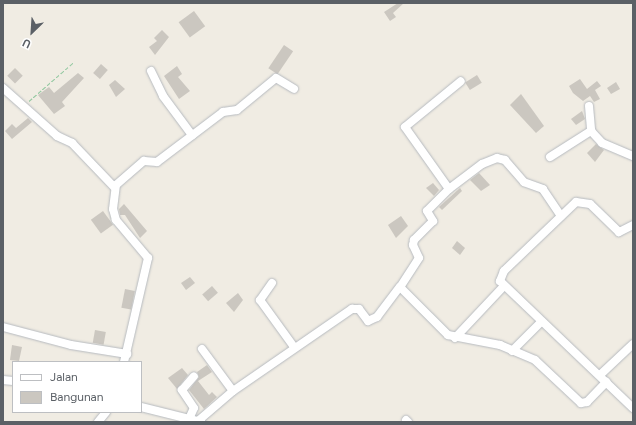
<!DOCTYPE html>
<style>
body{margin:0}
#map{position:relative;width:636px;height:425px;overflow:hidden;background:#f0ece3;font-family:Figtree,sans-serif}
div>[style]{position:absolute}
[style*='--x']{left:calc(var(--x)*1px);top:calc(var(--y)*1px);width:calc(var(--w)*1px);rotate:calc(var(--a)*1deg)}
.building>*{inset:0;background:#cbc7c0;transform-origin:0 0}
.path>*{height:1px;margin-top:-0.5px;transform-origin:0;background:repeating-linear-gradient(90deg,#95c9a2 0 4px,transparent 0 6px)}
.roads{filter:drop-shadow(0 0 1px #b6babf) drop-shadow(0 0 1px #b6babf)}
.street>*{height:8px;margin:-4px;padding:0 4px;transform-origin:4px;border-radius:4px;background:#fff}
span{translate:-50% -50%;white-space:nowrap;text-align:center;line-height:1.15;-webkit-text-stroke:3px #fff;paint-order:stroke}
.frame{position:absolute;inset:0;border:4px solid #5b6066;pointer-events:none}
.legend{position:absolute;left:12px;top:361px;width:130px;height:52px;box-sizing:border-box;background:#fff;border:1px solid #bdbfc2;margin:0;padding:5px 7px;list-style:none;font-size:12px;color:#5b6066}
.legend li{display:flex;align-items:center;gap:8px;height:20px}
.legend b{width:20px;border:1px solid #bdbfc2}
.north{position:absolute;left:12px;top:12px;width:40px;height:40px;-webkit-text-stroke:3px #fff;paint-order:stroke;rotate:205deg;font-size:11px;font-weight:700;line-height:16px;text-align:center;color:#5b6066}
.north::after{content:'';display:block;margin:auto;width:14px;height:18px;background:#5b6066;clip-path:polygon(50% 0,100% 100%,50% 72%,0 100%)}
</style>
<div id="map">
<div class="building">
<i style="clip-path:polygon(398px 3px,404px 3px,393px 13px,396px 17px,390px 21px,384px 12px)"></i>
<i style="left:194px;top:11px;width:19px;height:19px;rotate:54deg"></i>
<i style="clip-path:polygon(162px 30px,169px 37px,155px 55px,149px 47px,157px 41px,154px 38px)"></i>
<i style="left:284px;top:45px;width:11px;height:28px;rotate:34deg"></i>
<i style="left:101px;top:64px;width:9px;height:12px;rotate:41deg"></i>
<i style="clip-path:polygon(177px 66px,182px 74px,178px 77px,190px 91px,179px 99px,164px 76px)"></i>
<i style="left:15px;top:68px;width:11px;height:11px;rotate:45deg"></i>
<i style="clip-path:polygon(78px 73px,84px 78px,62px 102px,65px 106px,54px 114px,38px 95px,49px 87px,54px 93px)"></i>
<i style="left:477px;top:75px;width:9px;height:14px;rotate:58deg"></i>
<i style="clip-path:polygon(580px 79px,587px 89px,597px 81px,601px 86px,595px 90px,600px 99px,594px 102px,590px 96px,583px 101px,573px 93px,569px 86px)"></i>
<i style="clip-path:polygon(115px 80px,125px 89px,116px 97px,109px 85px)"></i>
<i style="clip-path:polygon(616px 82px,620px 89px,611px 94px,607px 88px)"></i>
<i style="clip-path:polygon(521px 94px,544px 126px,536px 133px,510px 105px)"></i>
<i style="clip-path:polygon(582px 111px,585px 119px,576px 125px,571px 119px)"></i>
<i style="clip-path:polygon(28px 118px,32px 122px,12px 139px,5px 131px,12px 124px,16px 128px)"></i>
<i style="clip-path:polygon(596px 144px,604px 150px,595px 162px,587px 153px)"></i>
<i style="clip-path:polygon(479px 173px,490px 185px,481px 191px,470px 180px)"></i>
<i style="clip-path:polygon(433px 183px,439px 190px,434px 196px,426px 188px)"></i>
<i style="clip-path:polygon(460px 188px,462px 191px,442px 210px,439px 207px)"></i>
<i style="clip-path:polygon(124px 204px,147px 231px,140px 238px,125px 215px,120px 215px,119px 209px)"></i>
<i style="left:103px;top:211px;width:17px;height:15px;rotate:54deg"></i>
<i style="clip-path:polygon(401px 216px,408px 226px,396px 238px,388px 225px)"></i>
<i style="clip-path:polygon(457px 241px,465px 248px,460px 255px,452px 248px)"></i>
<i style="clip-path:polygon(190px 277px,195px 283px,186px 290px,181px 283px)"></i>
<i style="left:212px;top:286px;width:9px;height:13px;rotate:49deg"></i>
<i style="left:125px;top:289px;width:10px;height:19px;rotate:11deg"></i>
<i style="clip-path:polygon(238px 293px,243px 300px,234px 312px,226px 303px)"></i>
<i style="left:95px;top:330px;width:11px;height:13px;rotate:10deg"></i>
<i style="clip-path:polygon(12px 345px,22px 347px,19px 361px,10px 360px)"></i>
<i style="clip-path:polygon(207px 365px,212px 372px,198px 381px,209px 395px,212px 392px,217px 397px,204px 409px,189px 390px,199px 377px,197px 372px)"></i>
<i style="clip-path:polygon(182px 368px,188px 375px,177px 389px,168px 378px)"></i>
</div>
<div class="path">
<i style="--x:29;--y:101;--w:60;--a:-40.9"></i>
</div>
<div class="roads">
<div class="street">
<i style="--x:151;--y:71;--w:28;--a:64"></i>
<i style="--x:163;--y:96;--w:49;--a:53.4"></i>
<i style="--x:3;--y:88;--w:72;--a:41.6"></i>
<i style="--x:57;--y:136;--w:17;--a:25"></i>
<i style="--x:72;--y:143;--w:62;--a:46.3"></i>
<i style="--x:589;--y:106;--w:25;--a:85"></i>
<i style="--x:550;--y:157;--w:49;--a:-32.4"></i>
<i style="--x:591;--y:131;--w:16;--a:47"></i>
<i style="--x:602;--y:143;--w:34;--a:23"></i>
<i style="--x:449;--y:189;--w:76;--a:-125.4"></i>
<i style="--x:405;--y:127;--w:72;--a:-39.4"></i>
<i style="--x:561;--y:216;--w:32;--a:-124"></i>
<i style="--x:543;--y:189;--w:20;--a:-160"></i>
<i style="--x:524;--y:182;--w:29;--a:-131"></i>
<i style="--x:505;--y:160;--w:8;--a:-166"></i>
<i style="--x:497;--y:158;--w:16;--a:158"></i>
<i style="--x:482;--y:164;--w:41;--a:142.9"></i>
<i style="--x:449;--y:189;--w:31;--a:135"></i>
<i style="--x:427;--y:211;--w:12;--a:59"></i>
<i style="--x:433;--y:221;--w:27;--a:135"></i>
<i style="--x:414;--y:240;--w:5;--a:101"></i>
<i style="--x:413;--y:245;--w:14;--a:65"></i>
<i style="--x:419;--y:258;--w:35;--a:123"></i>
<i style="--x:400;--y:287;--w:68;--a:45"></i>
<i style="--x:448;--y:335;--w:53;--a:10.9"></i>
<i style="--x:500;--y:345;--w:38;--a:23"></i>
<i style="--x:535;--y:360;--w:63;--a:43.1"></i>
<i style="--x:581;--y:403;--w:6;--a:-9"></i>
<i style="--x:587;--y:402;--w:28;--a:-46"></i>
<i style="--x:633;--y:225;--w:16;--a:153"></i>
<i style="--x:619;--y:232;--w:40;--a:-136"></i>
<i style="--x:590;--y:204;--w:14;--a:-172"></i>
<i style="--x:576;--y:202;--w:100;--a:136.2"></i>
<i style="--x:504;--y:271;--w:11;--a:112"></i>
<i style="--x:500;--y:281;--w:184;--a:43.7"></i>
<i style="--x:272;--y:283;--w:21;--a:125"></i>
<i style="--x:260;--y:300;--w:58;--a:54.1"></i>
<i style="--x:3;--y:327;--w:70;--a:14.8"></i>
<i style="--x:71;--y:345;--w:57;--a:9.1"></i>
<i style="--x:455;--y:338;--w:71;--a:-46.7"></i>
<i style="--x:202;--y:349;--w:52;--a:53.6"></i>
<i style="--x:512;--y:351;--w:41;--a:-45"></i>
<i style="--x:124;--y:362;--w:107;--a:-77"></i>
<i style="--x:148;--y:258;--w:50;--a:-130.1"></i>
<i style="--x:116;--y:220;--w:11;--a:-105"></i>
<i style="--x:113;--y:209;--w:24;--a:-83"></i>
<i style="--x:116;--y:185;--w:37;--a:-41"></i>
<i style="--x:144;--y:161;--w:13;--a:4"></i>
<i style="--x:157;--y:162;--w:83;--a:-37.1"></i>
<i style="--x:223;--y:112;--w:14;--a:-8"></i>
<i style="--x:237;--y:110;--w:50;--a:-39.4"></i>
<i style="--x:276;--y:78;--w:21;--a:31"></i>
<i style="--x:600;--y:375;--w:45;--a:-43.2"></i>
<i style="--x:3;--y:380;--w:10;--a:6"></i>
<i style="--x:141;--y:407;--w:62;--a:14"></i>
<i style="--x:189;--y:419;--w:12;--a:-66"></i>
<i style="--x:194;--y:408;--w:22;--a:-124"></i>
<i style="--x:182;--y:390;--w:18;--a:-49"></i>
<i style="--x:406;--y:420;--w:3;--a:45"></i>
<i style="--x:198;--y:421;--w:46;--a:-40.6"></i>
<i style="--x:233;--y:391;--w:145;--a:-34.6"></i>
<i style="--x:352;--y:309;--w:7;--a:0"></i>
<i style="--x:359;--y:309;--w:15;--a:53"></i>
<i style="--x:368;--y:321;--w:10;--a:-24"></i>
<i style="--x:377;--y:317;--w:38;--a:-53"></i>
<i style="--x:98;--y:422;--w:13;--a:-51"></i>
</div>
</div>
<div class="frame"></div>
<ul class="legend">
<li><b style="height:5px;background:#fff"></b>Jalan</li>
<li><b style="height:11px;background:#cbc7c0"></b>Bangunan</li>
</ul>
<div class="north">U</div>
</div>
